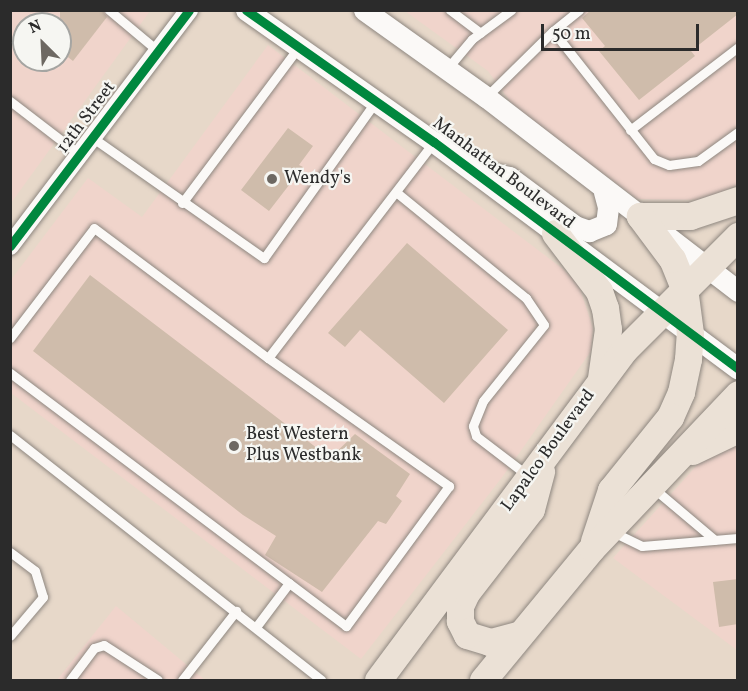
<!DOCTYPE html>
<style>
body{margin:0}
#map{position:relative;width:748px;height:691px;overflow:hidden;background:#e7d8c9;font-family:Vollkorn,serif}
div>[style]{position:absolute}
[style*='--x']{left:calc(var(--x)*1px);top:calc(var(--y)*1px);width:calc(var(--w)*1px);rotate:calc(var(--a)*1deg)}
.built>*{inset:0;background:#f0d4cb}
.building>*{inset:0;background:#cfbcab}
.roads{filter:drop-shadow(0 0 2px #8e8780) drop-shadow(0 0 2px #8e8780)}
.service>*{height:9px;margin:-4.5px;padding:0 4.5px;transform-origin:4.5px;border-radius:4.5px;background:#fbf9f7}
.minor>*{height:18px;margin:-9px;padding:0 9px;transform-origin:9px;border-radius:9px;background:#fbf9f7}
.tertiary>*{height:21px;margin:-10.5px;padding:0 10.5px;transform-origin:10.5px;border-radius:10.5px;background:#fbf9f7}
.primary>*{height:27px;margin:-13.5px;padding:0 13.5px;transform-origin:13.5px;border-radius:13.5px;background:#ebe1d6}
.cycleway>*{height:9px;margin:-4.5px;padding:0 4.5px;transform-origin:4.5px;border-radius:4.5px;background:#00873e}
.dots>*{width:16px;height:16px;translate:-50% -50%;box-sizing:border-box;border:3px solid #f6f6f2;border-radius:50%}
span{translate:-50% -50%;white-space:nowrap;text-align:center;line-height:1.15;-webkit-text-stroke:4.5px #f6f6f2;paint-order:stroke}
.street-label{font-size:18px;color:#2b2b2b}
.poi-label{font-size:18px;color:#2b2b2b}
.left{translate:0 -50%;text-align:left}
.frame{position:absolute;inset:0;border:12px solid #2b2b2b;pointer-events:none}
.north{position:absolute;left:12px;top:12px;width:60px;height:60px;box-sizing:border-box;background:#f6f6f2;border:2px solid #a5a5a2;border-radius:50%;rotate:336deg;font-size:16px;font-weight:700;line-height:24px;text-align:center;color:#2b2b2b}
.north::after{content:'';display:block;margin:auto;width:21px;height:27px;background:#6d6862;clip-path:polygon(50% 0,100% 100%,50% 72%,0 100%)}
.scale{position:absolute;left:541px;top:24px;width:158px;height:27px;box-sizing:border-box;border:3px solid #2b2b2b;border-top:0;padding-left:8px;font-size:18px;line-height:21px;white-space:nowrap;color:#2b2b2b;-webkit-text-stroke:4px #f6f6f2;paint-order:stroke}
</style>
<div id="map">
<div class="built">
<i style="clip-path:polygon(evenodd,11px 11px,150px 11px,11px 203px,11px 11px,24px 24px,60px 24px,60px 60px,24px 60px,24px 24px)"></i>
<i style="clip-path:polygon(405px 11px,737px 11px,737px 185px,705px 200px,637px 199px,515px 108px,488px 71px)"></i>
<i style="clip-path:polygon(268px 45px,563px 269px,579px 286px,593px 328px,591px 351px,503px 476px,361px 659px,11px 393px,10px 281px,88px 178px,142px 217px)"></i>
<i style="clip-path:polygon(737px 421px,737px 650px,613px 558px)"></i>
<i style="clip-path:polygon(116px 606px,205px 680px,57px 680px)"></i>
</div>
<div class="building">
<i style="clip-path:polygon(60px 10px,102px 10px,107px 17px,73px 61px,60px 51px)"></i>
<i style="clip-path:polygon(591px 10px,738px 10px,738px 14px,691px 51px,695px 56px,639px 100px,599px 51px,605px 46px,582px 18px)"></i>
<i style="clip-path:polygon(288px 128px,313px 146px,299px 165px,303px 167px,269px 211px,241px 190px)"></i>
<i style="clip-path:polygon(407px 243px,508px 330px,444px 403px,360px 330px,345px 347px,328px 333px)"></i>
<i style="clip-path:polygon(90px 275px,330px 458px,355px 434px,410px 474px,396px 496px,402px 501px,386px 524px,378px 521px,322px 592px,265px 555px,276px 536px,243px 515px,33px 351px)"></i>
<i style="clip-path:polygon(738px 579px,738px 624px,719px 627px,713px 582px)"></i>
</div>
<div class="roads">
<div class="service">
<i style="--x:109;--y:10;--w:64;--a:39.9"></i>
<i style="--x:450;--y:10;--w:38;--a:37"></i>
<i style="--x:579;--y:10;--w:33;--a:141"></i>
<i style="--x:553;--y:31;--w:163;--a:51.7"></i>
<i style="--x:654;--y:159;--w:16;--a:22"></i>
<i style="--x:669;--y:165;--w:29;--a:-8"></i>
<i style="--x:698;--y:161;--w:49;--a:-35.9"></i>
<i style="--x:446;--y:70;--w:40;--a:-50"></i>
<i style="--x:472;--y:39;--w:49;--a:-36.6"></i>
<i style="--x:486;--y:97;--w:94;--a:-44.6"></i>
<i style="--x:10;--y:101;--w:88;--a:37.6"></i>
<i style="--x:630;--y:130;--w:136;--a:-37.5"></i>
<i style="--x:93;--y:138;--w:209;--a:35.1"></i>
<i style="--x:264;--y:258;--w:193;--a:-54.5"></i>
<i style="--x:396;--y:192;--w:168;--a:39.2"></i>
<i style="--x:526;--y:298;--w:32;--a:56"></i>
<i style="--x:544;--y:325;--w:97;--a:128.8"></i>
<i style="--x:483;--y:401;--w:27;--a:112"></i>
<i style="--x:473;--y:426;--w:10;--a:73"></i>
<i style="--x:476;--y:436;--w:64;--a:37.4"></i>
<i style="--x:182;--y:203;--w:194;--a:-53.2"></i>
<i style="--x:10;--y:338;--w:138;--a:-52.6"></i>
<i style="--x:94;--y:228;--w:217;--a:36.8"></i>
<i style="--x:268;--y:358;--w:222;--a:35.3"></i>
<i style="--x:449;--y:486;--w:174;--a:126.3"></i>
<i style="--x:346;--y:626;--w:421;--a:-143"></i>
<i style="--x:268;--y:358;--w:272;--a:-52.5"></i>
<i style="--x:10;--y:435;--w:396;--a:38.2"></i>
<i style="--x:652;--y:487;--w:82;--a:40.1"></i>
<i style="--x:611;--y:531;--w:34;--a:26"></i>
<i style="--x:642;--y:546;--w:96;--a:-4.8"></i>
<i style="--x:10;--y:552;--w:31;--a:37"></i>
<i style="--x:35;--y:571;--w:27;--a:73"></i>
<i style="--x:43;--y:597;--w:51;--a:130.2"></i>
<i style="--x:256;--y:627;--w:55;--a:-53.1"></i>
<i style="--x:70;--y:680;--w:40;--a:-53"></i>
<i style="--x:94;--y:648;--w:10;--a:-17"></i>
<i style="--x:104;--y:645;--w:64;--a:32.9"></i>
<i style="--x:182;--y:680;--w:88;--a:-52"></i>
</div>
<div class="minor">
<i style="--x:10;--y:246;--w:296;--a:-52.8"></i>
</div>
<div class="tertiary">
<i style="--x:246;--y:10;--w:230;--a:35.1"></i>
<i style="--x:434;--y:142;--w:379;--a:36.7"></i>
<i style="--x:364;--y:10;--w:150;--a:35.5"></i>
<i style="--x:486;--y:97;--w:318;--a:37.6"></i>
<i style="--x:476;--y:170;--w:34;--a:12"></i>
<i style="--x:509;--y:177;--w:82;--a:36.6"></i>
<i style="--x:575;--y:226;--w:15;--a:20"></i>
<i style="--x:589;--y:231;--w:18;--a:-22"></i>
<i style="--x:606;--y:224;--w:17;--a:-83"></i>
<i style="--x:608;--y:207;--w:16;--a:-105"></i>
</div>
<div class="primary">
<i style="--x:640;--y:216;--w:50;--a:0"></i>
<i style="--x:690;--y:216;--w:51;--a:-18.4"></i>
<i style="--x:555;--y:233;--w:73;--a:52.8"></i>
<i style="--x:599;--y:291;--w:18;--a:71"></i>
<i style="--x:605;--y:308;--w:21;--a:82"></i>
<i style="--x:608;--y:329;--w:49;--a:98.1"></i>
<i style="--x:692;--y:451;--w:51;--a:-25.6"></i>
<i style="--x:594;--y:541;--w:54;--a:-71.6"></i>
<i style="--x:611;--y:490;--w:94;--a:-51.1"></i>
<i style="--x:670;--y:417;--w:27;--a:-66"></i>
<i style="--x:681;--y:392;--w:34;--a:-78"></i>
<i style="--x:688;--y:359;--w:26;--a:-86"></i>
<i style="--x:690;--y:333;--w:45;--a:-97.6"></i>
<i style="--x:684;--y:288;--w:31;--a:-112"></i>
<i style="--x:672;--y:259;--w:54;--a:-126.7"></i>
<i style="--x:517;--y:635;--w:28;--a:165"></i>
<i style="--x:490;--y:642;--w:24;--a:-163"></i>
<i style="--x:467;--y:635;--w:16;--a:-117"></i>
<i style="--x:460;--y:621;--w:15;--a:-90"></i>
<i style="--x:460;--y:606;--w:14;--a:-65"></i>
<i style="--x:466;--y:593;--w:106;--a:-52.3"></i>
<i style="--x:531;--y:509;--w:39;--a:-75"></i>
<i style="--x:378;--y:680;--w:413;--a:-53.3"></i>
<i style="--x:625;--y:349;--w:160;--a:-45"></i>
<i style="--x:483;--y:680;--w:171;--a:-50.5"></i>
<i style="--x:592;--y:548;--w:212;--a:-46.5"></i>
</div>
</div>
<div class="cycleway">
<i style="--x:246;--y:10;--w:230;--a:35.1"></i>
<i style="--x:434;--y:142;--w:379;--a:36.7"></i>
<i style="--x:10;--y:246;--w:296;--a:-52.8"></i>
</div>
<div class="dots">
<i style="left:272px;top:179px;background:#6d6862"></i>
<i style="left:234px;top:446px;background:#6d6862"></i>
</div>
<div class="street-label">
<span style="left:87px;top:118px;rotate:-53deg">12th Street</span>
<span style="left:503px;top:174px;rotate:37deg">Manhattan Boulevard</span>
<span style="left:549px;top:451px;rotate:-54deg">Lapalco Boulevard</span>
</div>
<div class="poi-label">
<span class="left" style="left:284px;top:179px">Wendy's</span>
<span class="left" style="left:246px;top:446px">Best Western<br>Plus Westbank</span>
</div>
<div class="frame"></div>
<div class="north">N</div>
<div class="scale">50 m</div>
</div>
